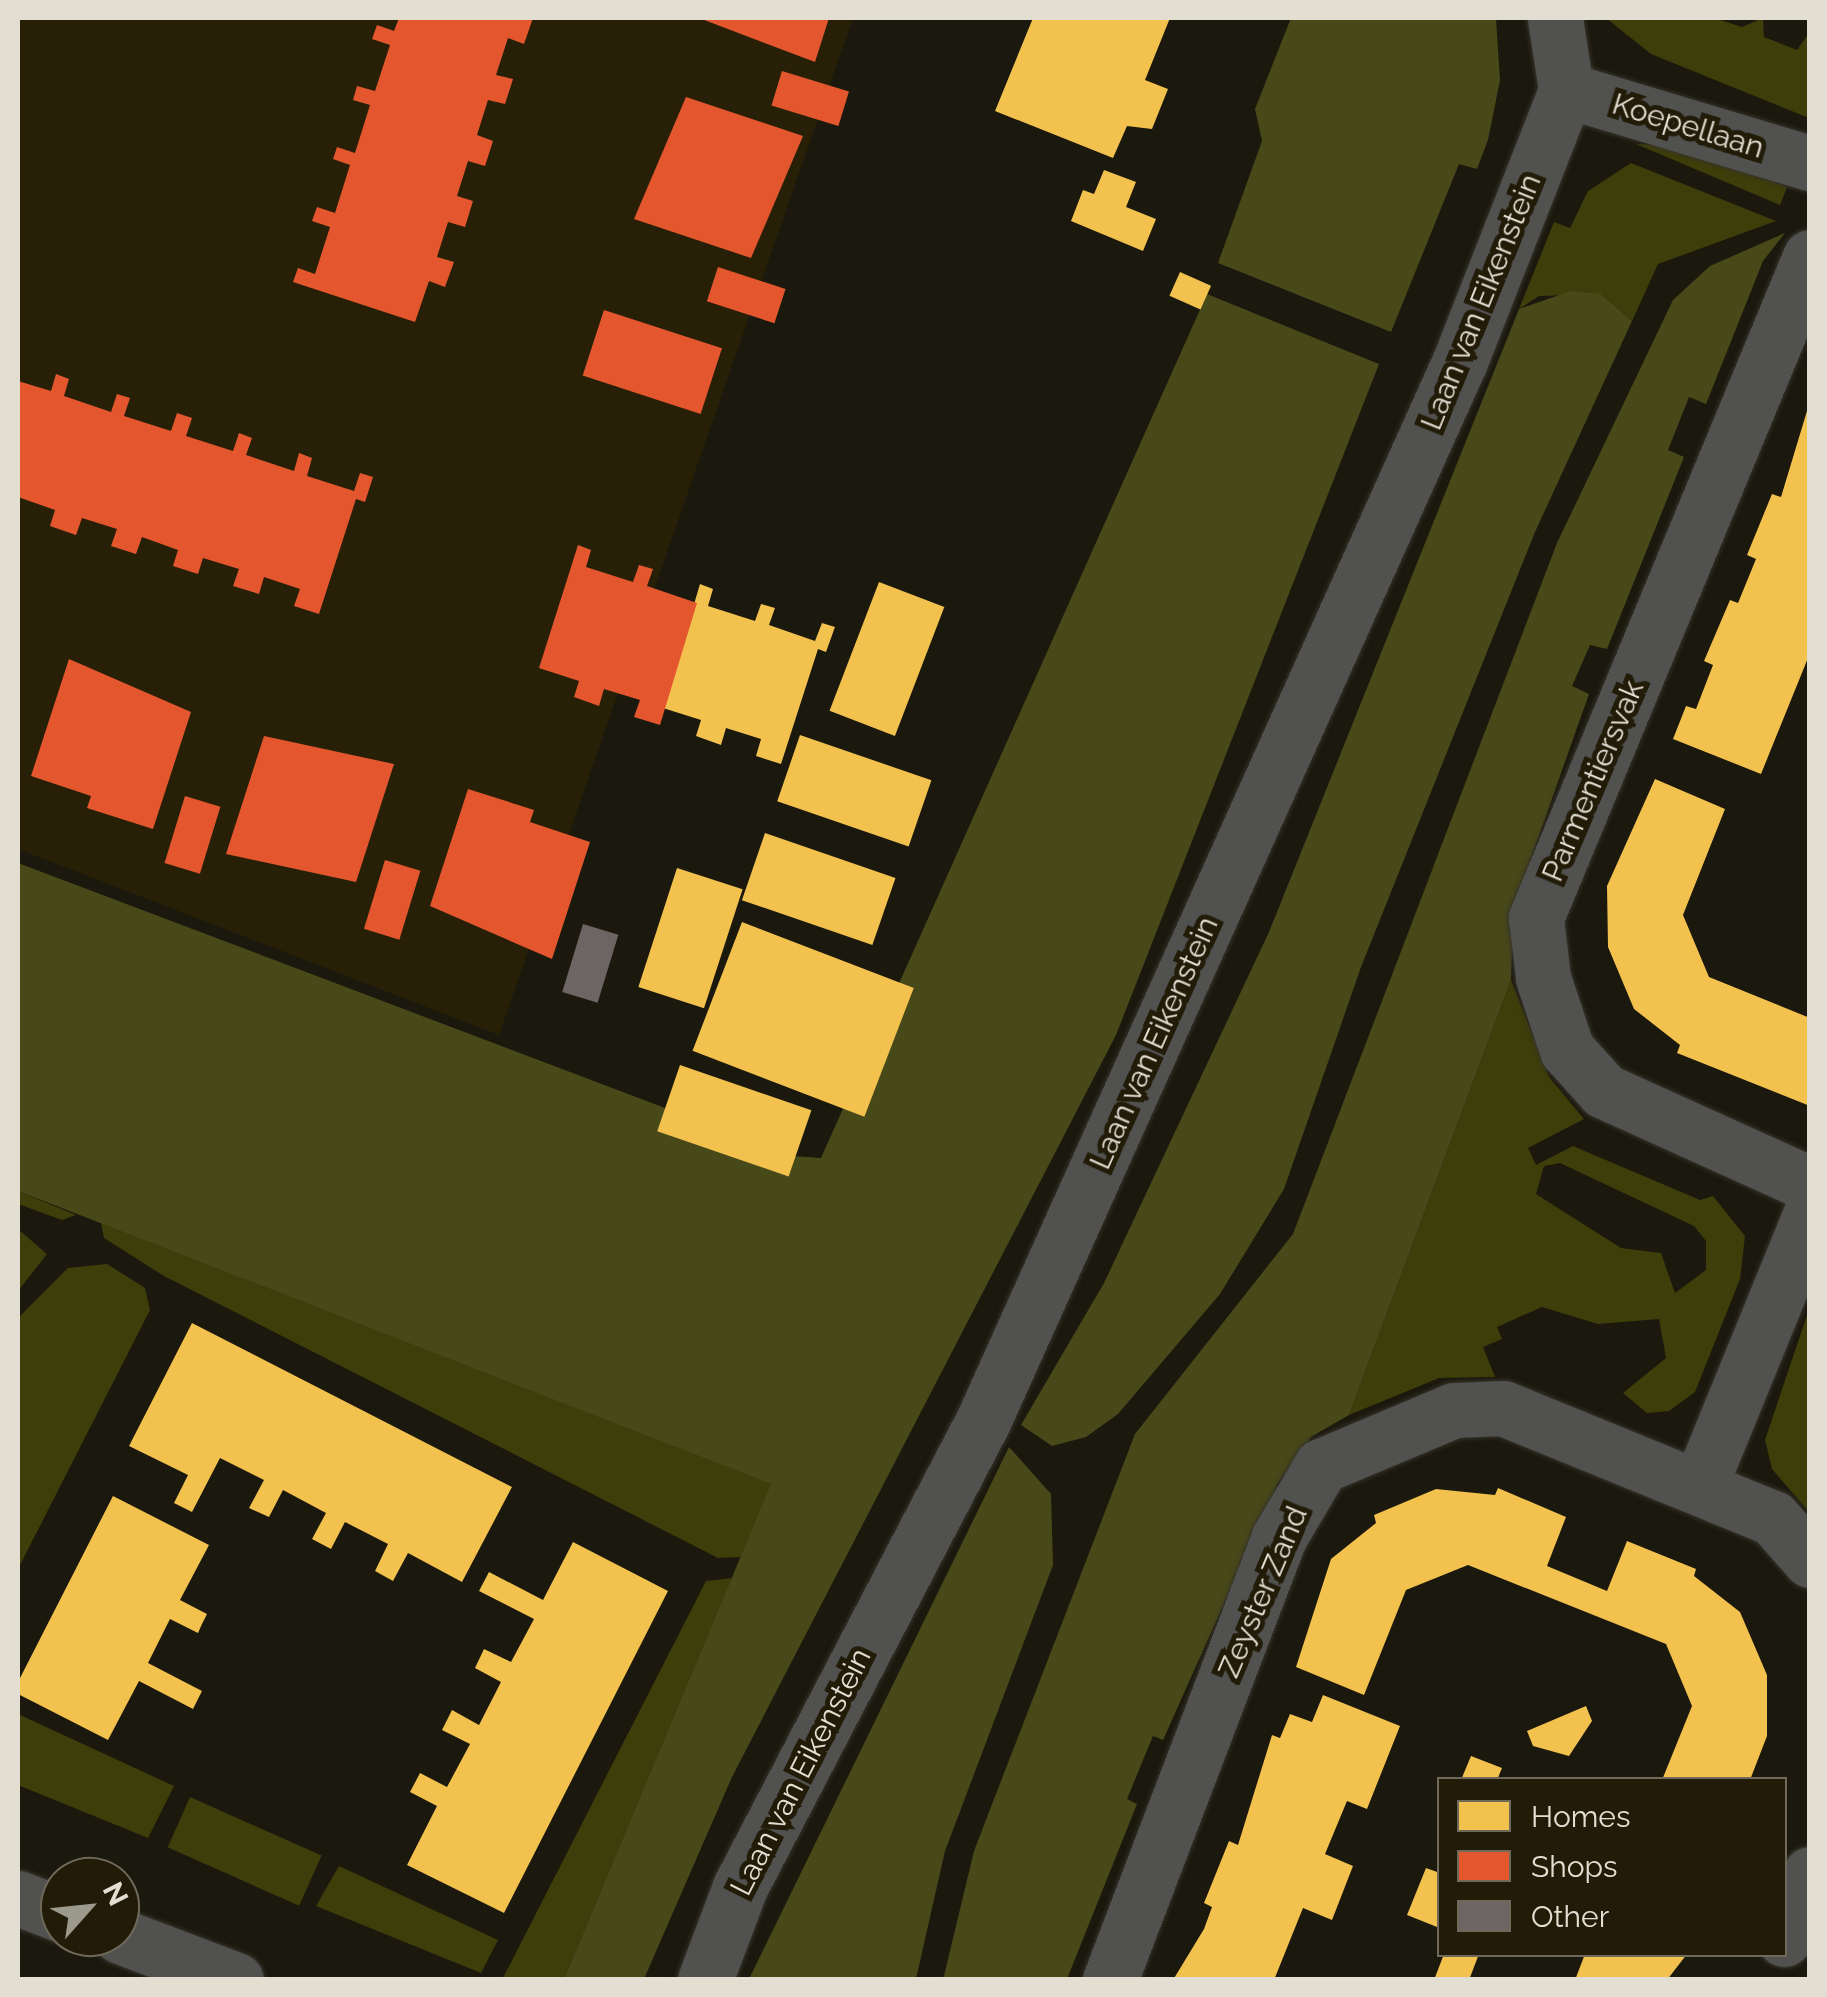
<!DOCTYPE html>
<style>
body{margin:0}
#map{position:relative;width:1827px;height:1997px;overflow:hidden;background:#1b180e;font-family:Raleway,sans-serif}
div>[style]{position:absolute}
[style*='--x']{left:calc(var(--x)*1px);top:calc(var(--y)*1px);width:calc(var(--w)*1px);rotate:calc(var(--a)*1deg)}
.built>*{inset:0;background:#272007}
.green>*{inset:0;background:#3d3e09;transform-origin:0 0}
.forest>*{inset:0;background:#484919}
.homes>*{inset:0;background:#f2c14e;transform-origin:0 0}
.shops>*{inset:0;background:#e4572e;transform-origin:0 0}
.building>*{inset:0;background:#6c6563;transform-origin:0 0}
.roads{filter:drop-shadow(0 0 2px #36332a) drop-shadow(0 0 2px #36332a)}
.minor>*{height:55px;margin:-27.5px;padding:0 27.5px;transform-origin:27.5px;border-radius:27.5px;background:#515250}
span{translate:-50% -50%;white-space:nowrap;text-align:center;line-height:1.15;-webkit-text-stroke:10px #211b08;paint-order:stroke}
.street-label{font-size:30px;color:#e2ded2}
.frame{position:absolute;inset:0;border:20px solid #e2ded2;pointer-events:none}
.legend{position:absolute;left:1437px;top:1777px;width:350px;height:180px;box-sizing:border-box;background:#211b08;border:2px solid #6e6959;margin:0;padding:12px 18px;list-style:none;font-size:30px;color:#e2ded2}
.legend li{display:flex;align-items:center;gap:20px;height:50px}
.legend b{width:50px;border:2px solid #6e6959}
.north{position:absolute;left:40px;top:1857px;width:100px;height:100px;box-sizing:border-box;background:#211b08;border:2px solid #6e6959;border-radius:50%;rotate:63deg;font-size:28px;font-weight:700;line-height:40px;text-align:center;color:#e2ded2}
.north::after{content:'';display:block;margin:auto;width:35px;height:45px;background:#9c998d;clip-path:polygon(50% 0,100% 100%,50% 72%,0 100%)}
</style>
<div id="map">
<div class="built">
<i style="clip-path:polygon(18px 18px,853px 18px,499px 1035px,18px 849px)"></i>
</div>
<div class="green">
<i style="clip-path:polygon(1606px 18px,1714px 18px,1742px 27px,1763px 18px,1764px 37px,1797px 50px,1809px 33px,1809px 118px,1651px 54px)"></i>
<i style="clip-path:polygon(1636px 144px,1683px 146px,1787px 187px,1780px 205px)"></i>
<i style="clip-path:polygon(1631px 163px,1776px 221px,1658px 264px,1632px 321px,1601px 294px,1539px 296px,1519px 309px,1554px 222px,1570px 228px,1588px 191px)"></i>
<i style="clip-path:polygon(evenodd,1511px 980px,1549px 1077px,1584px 1119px,1528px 1148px,1536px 1165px,1573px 1146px,1700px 1200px,1713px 1196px,1745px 1236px,1740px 1279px,1695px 1392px,1669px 1411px,1647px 1413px,1623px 1393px,1666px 1358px,1659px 1319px,1598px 1324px,1542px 1307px,1497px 1327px,1502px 1339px,1483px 1347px,1495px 1377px,1439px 1378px,1349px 1415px,1511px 980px,1560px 1163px,1694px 1226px,1706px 1241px,1706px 1270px,1675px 1293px,1661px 1253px,1621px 1248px,1536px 1194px,1544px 1166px,1560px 1163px)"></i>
<i style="clip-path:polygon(18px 1191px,76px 1215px,62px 1220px,18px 1204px)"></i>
<i style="clip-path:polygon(101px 1223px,772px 1484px,741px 1557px,718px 1558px,164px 1276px,104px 1238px)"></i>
<i style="clip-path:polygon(18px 1229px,47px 1254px,18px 1291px)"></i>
<i style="clip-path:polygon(107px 1264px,145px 1288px,150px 1310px,18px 1569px,18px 1318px,68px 1268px)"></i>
<i style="clip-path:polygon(1809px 1309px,1810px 1512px,1809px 1512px,1772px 1469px,1765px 1440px)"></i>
<i style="clip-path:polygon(732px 1578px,564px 1979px,502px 1980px,706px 1581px)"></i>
<i style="clip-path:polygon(18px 1714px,174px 1786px,148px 1838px,18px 1785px)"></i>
<i style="left:190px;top:1797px;width:144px;height:55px;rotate:24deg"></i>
<i style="clip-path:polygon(339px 1866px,498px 1940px,481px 1973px,316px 1906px)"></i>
</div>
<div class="forest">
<i style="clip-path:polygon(1291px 18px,1496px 18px,1500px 80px,1488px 140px,1477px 169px,1459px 164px,1391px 332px,1218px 263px,1262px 141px,1255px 109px)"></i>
<i style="clip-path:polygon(1785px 233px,1763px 261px,1706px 404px,1689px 397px,1668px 450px,1684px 457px,1607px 649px,1590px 645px,1572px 686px,1589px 694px,1513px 909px,1511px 980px,1349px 1415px,1311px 1437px,1278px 1483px,1163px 1740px,1153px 1736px,1127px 1799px,1137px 1804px,1067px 1979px,943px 1980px,974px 1851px,1135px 1434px,1293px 1234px,1557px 543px,1673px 300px,1710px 266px)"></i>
<i style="clip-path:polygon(1571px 291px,1601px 294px,1632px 321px,1535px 532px,1361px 967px,1284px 1189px,1220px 1294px,1118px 1414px,1086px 1437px,1052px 1446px,1021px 1425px,1104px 1283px,1269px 932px,1519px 309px)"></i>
<i style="clip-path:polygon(1207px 294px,1379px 364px,1116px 1035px,732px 1777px,644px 1979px,564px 1979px,771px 1484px,18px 1191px,18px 863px,792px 1156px,821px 1158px)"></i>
<i style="clip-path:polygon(1009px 1447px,1051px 1494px,1053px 1565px,945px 1851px,916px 1979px,749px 1979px)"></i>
</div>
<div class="homes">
<i style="clip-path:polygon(1033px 18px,1170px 18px,1145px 80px,1168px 89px,1152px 129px,1127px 126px,1113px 158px,995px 111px)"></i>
<i style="clip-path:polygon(1104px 170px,1136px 182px,1126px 207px,1156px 219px,1143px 251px,1071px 221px,1083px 190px,1094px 194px)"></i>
<i style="left:1180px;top:272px;width:34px;height:26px;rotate:24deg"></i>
<i style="clip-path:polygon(1810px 401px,1810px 653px,1761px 774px,1673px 739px,1686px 706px,1696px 709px,1713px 665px,1704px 661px,1730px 600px,1738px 603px,1756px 559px,1747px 555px,1772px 494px,1781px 497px)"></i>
<i style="left:879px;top:582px;width:70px;height:138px;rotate:21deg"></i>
<i style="clip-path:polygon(700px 584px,713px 589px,708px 606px,755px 621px,761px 604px,775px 608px,769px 625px,815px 641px,822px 623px,835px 627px,826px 652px,818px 649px,781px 764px,756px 756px,761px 739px,726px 728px,721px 745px,696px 736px,701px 720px,663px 708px)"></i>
<i style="left:800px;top:735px;width:139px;height:70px;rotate:19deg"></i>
<i style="clip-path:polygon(1655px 779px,1725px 809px,1683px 915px,1709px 977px,1810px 1018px,1810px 1106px,1677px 1053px,1680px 1045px,1634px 1009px,1608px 947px,1607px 886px)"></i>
<i style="left:765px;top:833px;width:138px;height:71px;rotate:19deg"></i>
<i style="left:677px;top:868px;width:69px;height:125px;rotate:18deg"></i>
<i style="left:742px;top:922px;width:184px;height:138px;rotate:21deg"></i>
<i style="left:680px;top:1065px;width:139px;height:70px;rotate:19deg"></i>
<i style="clip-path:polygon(192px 1323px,512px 1487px,462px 1582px,408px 1553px,393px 1581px,375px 1571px,388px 1544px,345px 1522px,331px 1549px,312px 1539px,326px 1513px,283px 1490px,269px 1517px,249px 1508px,264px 1480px,220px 1458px,192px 1512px,174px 1503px,188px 1475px,129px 1446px)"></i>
<i style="clip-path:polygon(1498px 1488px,1566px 1517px,1547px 1566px,1607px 1591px,1627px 1541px,1696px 1569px,1694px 1576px,1740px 1612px,1767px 1675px,1767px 1736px,1750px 1780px,1662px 1780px,1692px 1706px,1666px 1644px,1468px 1565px,1406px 1590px,1364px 1695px,1296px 1667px,1331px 1559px,1376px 1523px,1374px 1515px,1436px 1489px,1495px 1495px)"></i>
<i style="clip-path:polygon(113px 1496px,209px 1545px,180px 1600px,207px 1614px,202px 1624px,198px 1633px,170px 1619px,148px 1663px,202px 1691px,193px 1709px,139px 1681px,108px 1740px,18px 1694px,18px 1682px)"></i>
<i style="clip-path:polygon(573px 1542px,668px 1591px,504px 1913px,407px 1865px,437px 1806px,410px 1792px,420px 1773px,447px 1787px,470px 1744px,442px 1730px,452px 1710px,479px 1725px,501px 1682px,475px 1668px,484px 1649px,511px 1662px,534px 1619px,479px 1591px,489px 1572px,543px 1600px)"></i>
<i style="clip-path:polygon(1323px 1695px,1400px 1726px,1367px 1809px,1347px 1801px,1325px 1854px,1353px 1866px,1332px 1920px,1303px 1908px,1274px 1980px,1173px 1980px,1204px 1929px,1212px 1907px,1204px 1903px,1229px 1841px,1238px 1845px,1272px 1735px,1280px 1738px,1290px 1714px,1312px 1722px)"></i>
<i style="clip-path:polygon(1586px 1706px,1592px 1721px,1569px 1756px,1533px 1746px,1527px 1731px)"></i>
<i style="clip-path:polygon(1471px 1756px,1502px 1768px,1497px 1780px,1461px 1780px)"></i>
<i style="clip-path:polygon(1426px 1868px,1440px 1873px,1437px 1927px,1407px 1915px)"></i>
<i style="clip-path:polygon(1444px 1954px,1479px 1954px,1469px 1980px,1434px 1980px)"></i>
<i style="clip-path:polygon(1585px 1954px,1687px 1954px,1667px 1980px,1575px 1980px)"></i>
</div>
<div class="shops">
<i style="clip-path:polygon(399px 18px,533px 18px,524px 44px,508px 38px,496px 75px,513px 79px,505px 104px,488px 100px,477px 135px,493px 141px,485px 166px,468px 161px,457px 196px,473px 201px,465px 227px,448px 222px,437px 257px,454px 262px,445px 287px,429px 281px,415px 322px,293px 282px,298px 268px,315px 274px,330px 227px,312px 221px,317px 207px,335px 213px,350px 165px,333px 159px,337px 147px,355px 153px,370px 105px,353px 100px,357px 86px,375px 91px,390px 45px,372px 39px,377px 25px,394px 31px)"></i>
<i style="clip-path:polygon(699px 18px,829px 18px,815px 62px)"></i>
<i style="left:782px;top:71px;width:70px;height:36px;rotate:17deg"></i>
<i style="clip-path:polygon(686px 97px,803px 136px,751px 258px,634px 219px)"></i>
<i style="left:718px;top:267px;width:71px;height:36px;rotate:18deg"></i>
<i style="left:604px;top:310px;width:124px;height:69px;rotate:18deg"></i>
<i style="clip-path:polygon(56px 374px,69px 379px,64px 396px,111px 412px,117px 394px,130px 398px,124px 416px,171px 431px,177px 413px,192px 418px,186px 436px,233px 451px,239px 433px,252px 438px,246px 455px,294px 471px,299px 453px,312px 458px,307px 476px,354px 491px,360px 473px,373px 477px,365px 502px,356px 499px,319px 614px,294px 606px,300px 589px,264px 577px,259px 594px,233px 586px,239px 569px,203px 558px,198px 574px,173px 566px,178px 550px,142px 537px,136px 554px,111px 546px,117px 529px,82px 518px,76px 535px,50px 526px,55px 510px,18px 497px,18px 381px,51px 391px)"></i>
<i style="clip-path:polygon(578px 545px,591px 550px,586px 567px,633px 582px,639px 565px,653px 569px,647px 586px,697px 603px,660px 725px,634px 717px,640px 700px,604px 689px,599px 706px,574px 697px,579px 681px,539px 668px)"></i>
<i style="clip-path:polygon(69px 659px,191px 712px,153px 829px,87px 808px,91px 796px,31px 776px)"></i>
<i style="clip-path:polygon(264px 736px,394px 764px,356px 882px,226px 854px)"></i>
<i style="clip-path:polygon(468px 789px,534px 810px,530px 822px,590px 842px,552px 959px,430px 906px)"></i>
<i style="left:185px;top:796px;width:37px;height:70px;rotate:17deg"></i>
<i style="left:385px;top:860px;width:37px;height:72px;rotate:17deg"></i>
</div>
<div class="building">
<i style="left:583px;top:924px;width:37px;height:71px;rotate:17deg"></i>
</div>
<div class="roads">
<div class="minor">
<i style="--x:1555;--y:18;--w:73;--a:81.3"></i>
<i style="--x:1566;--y:90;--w:255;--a:16.7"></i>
<i style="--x:1810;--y:257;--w:716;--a:112.52"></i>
<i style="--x:1536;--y:918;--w:60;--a:83.3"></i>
<i style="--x:1543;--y:978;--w:76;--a:71.6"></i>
<i style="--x:1567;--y:1050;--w:55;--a:47.9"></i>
<i style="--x:1604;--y:1091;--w:226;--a:24.3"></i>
<i style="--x:1700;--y:1485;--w:292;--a:-67.8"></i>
<i style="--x:18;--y:1898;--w:45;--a:20.9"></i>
<i style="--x:120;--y:1936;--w:124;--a:20.8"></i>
<i style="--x:1784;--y:1939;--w:70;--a:-68.2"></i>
<i style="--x:705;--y:1980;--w:99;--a:-69.4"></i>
<i style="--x:740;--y:1887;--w:528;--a:-62.46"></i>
<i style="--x:984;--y:1419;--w:1160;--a:-65.78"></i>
<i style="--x:1460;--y:361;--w:291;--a:-68.6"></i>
<i style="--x:1110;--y:1980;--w:472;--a:-69.1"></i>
<i style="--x:1278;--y:1539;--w:85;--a:-59.5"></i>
<i style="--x:1321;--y:1466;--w:144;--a:-22.8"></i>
<i style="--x:1454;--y:1410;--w:49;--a:-2.3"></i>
<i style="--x:1503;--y:1408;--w:292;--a:22.2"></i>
<i style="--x:1773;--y:1518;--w:56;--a:48.6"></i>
</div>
</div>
<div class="street-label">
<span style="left:1688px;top:126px;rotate:17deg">Koepellaan</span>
<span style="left:1481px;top:302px;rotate:-68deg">Laan van Eikenstein</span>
<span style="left:1593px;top:781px;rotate:-67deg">Parmentiersvak</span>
<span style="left:1154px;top:1043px;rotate:-66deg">Laan van Eikenstein</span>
<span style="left:1263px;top:1592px;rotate:-67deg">Zeyster Zand</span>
<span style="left:801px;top:1772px;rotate:-63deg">Laan van Eikenstein</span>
</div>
<div class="frame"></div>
<ul class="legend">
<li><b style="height:28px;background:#f2c14e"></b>Homes</li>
<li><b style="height:28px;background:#e4572e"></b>Shops</li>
<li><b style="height:28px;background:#6c6563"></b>Other</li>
</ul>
<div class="north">N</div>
</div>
